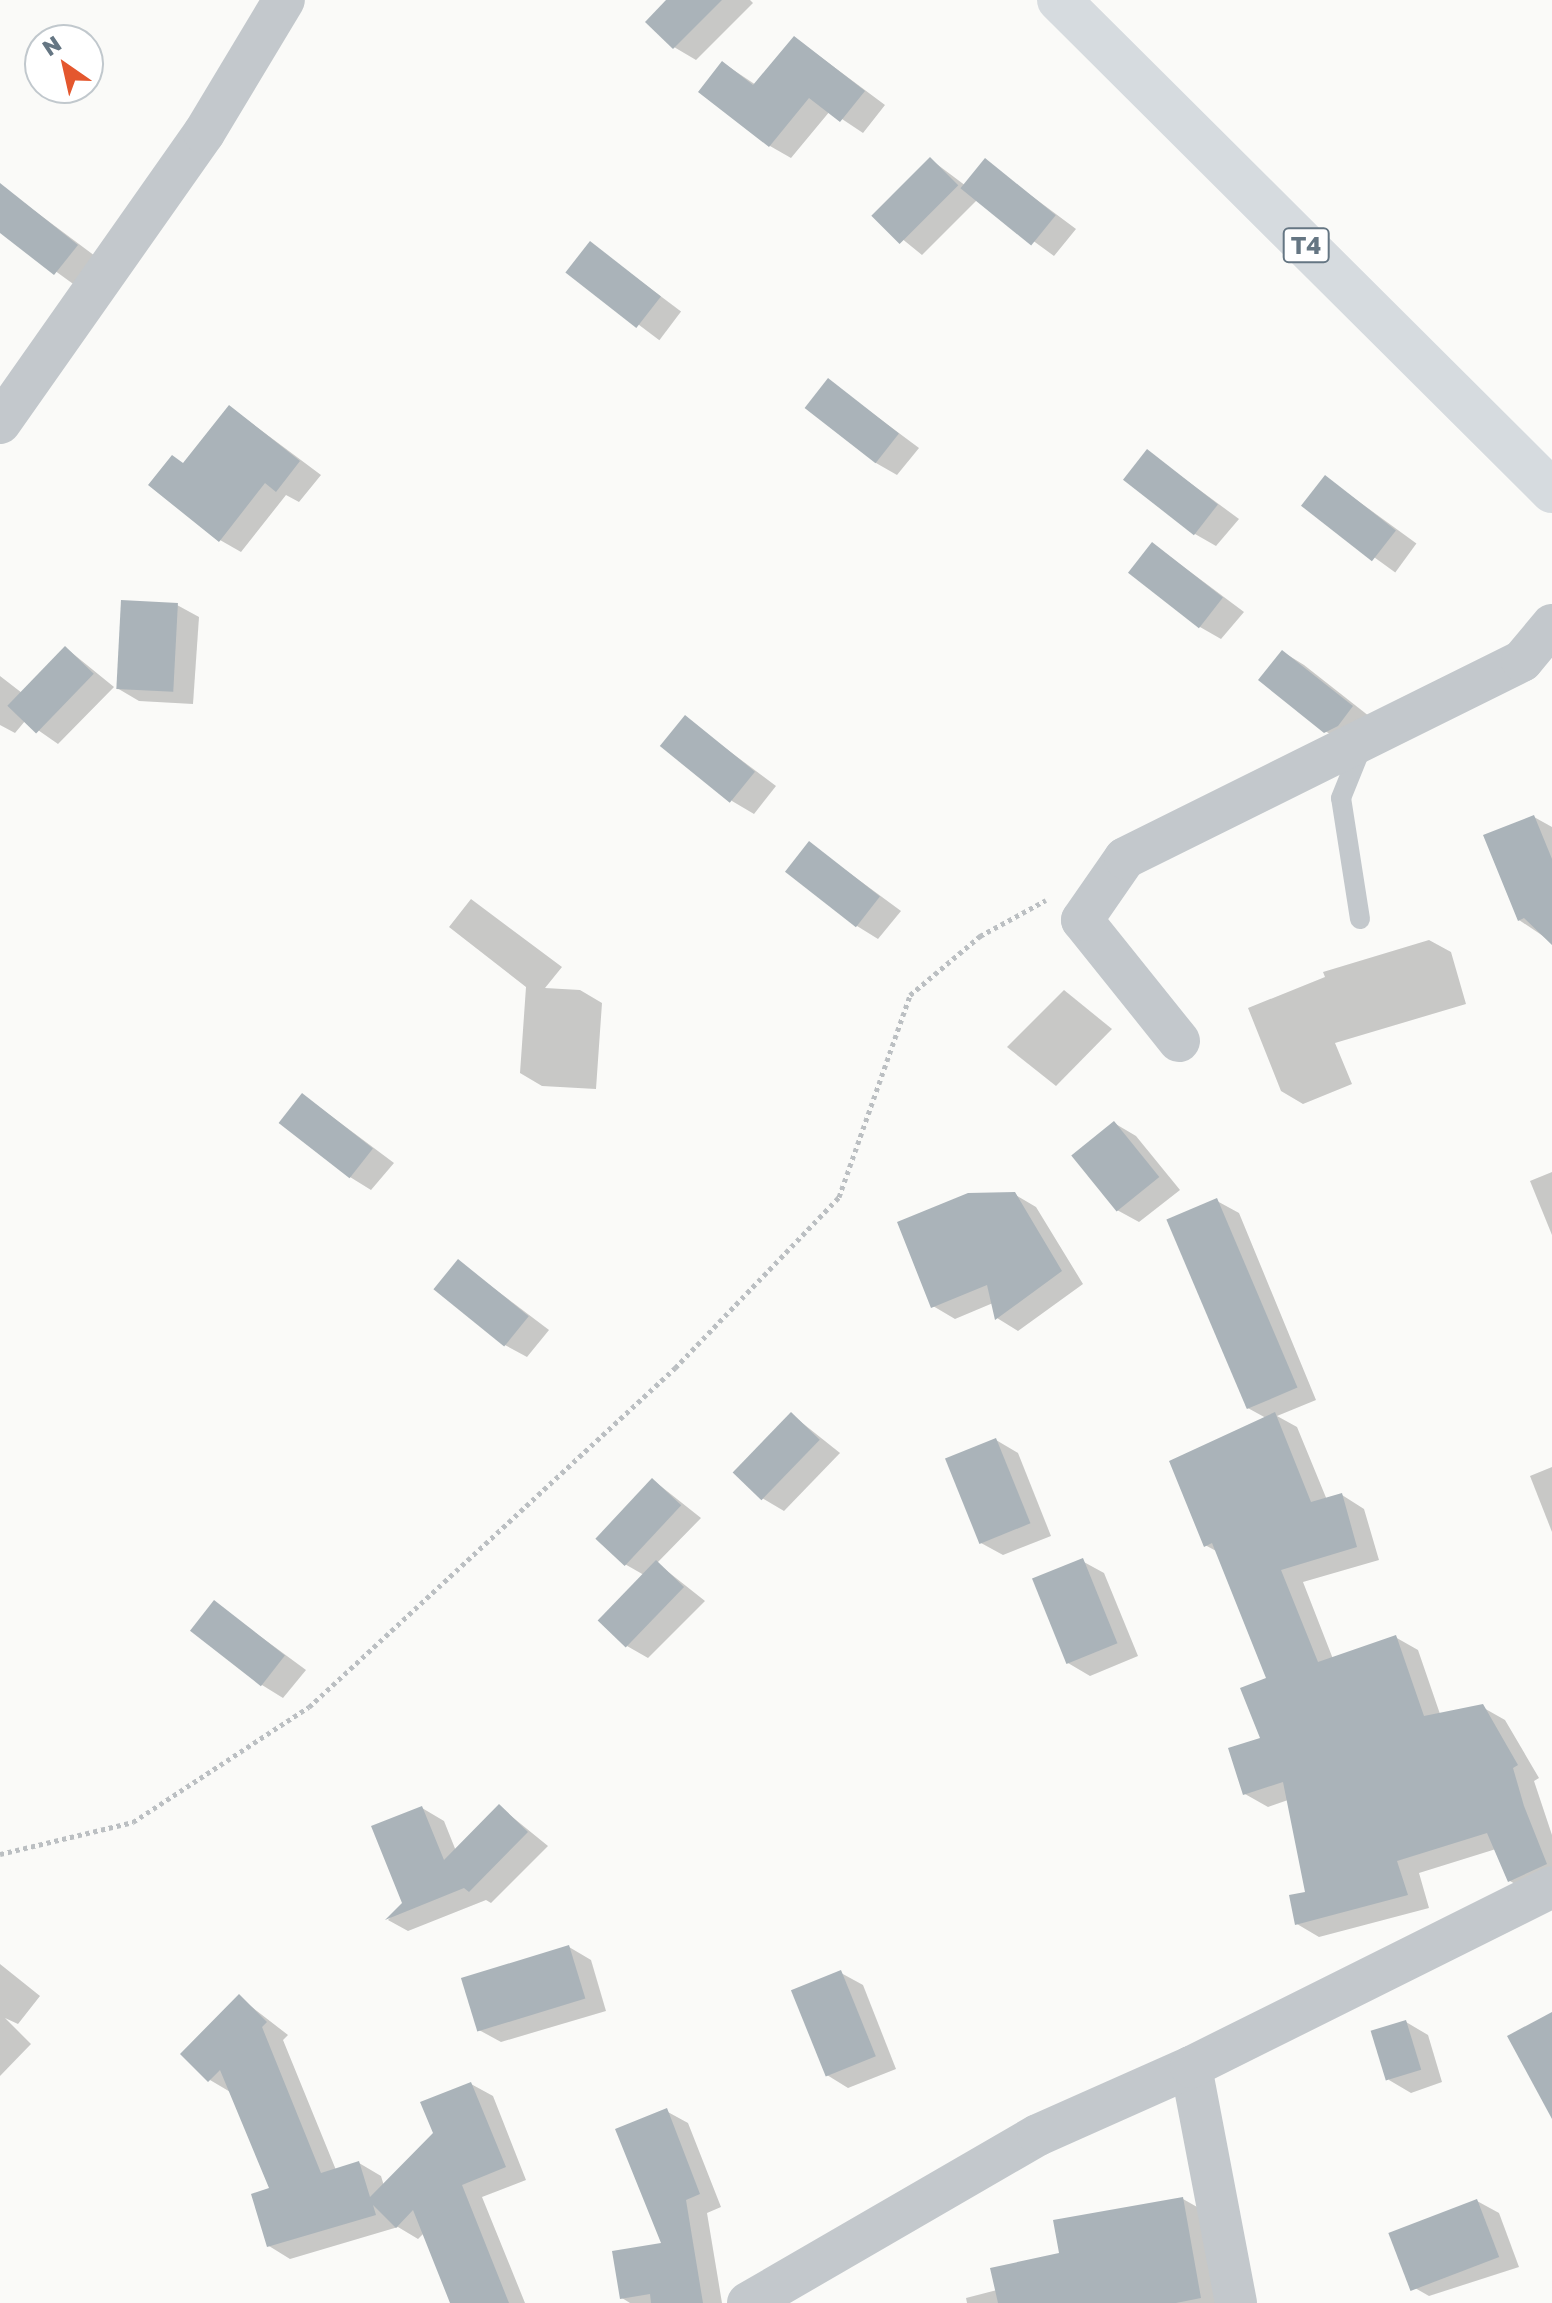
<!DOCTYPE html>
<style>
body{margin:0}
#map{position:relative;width:1552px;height:2303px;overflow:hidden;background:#fafaf8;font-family:"Golos Text",sans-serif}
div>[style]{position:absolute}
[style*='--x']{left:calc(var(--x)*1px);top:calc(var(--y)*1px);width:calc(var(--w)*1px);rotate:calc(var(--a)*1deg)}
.shadow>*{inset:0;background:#0003;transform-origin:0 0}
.building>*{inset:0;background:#aab3b9;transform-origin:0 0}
.path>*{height:5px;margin-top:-2.5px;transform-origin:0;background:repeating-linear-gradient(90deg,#bbbfc2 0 4px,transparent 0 8px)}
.service>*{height:20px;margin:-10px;padding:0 10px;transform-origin:10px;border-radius:10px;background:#c3c8cc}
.minor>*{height:42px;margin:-21px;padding:0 21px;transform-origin:21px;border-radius:21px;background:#c3c8cc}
.trunk>*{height:44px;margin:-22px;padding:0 22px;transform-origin:22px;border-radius:22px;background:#d6dbdf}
span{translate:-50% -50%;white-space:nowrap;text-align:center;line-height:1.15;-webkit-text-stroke:8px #fff;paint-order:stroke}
.shield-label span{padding:2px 6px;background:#fff;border:2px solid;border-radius:6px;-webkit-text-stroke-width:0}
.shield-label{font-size:24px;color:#657683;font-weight:700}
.north{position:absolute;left:24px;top:24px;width:80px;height:80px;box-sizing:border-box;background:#fff;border:2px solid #c1c8cd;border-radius:50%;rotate:326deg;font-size:22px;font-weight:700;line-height:32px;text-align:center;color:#657683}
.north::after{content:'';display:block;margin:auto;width:28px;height:36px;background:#e4572e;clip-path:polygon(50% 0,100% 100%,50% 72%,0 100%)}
</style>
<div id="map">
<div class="shadow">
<i style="clip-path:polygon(669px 0,750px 0,753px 3px,696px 60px,674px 47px)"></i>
<i style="clip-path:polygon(795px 38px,885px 105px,863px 133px,830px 111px,791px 158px,770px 146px,723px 63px,756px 85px)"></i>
<i style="clip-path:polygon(930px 159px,966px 186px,985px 161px,1076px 229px,1054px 256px,977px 200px,922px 255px,874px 216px)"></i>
<i style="clip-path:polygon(8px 191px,99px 259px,76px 286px,0 231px,0 201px)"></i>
<i style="left:590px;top:243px;width:114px;height:36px;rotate:37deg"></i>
<i style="clip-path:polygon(829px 381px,919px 448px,897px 475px,876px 463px)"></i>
<i style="clip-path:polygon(230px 407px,321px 475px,299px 502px,286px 495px,241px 552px,220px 540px,185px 464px)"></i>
<i style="clip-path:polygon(1148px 452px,1239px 519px,1216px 546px,1195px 534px)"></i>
<i style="left:1325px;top:477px;width:113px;height:36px;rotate:36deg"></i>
<i style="clip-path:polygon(1153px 544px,1244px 612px,1221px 639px,1200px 627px)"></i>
<i style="clip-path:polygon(177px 605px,199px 617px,193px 704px,139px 701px,117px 688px)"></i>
<i style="clip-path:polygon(66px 648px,114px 687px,58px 744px,25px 721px,15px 733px,0 725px,0 676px,22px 693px)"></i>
<i style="clip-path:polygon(1283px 652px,1304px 665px,1374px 720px,1347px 744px,1325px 731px)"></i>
<i style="clip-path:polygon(685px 718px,776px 786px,754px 814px,732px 801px)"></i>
<i style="clip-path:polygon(1534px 817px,1552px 827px,1552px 942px,1519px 920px)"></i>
<i style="clip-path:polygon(810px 844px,901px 911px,878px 939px,857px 926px)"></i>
<i style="clip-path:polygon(471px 899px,562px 967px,545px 988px,580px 990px,602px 1003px,596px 1089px,542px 1086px,520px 1073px,526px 987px,449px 927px)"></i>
<i style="clip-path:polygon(1429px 940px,1451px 952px,1466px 1004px,1335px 1043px,1352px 1084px,1303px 1104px,1281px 1091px,1248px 1008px,1325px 977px,1323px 972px)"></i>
<i style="clip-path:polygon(1064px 990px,1112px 1029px,1056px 1086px,1007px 1047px)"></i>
<i style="clip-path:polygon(303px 1095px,394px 1163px,371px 1190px,350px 1177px)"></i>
<i style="clip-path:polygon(1114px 1123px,1136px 1136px,1180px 1190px,1139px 1222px,1117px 1210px)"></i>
<i style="clip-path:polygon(1552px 1172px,1552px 1235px,1530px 1181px)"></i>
<i style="clip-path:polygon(1014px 1194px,1036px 1207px,1083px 1284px,1018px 1331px,997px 1318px,993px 1303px,955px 1319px,933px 1306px)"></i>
<i style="clip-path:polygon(1217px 1201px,1239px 1213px,1316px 1400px,1277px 1416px,1297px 1427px,1327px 1500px,1342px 1495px,1364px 1509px,1379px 1560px,1303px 1582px,1333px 1659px,1395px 1637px,1418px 1650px,1440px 1714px,1482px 1707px,1505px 1720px,1539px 1778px,1534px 1781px,1552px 1835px,1552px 1885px,1532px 1894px,1510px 1881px,1496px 1849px,1419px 1873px,1429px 1908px,1319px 1937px,1297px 1924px,1307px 1894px,1288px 1800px,1268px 1807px,1245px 1794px,1263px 1739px,1268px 1679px,1218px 1552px,1205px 1545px,1266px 1418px,1246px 1407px)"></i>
<i style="clip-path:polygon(459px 1262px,549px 1330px,527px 1357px,505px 1345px)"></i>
<i style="clip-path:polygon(791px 1414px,840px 1453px,784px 1511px,762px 1498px)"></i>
<i style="clip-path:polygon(996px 1440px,1018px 1453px,1051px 1536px,1003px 1555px,981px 1543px)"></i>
<i style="clip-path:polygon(1552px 1467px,1552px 1532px,1530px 1476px)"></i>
<i style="clip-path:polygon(653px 1480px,701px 1518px,657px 1563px,705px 1601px,648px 1658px,627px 1646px,644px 1575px,623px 1563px)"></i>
<i style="clip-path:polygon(1082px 1561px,1104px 1573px,1138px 1656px,1090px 1676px,1068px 1663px)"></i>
<i style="clip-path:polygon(215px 1603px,306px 1670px,283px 1698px,262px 1685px)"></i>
<i style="clip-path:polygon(500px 1807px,548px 1846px,491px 1903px,486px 1900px,408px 1931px,388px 1920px,404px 1903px,422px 1808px,444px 1821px,456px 1851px)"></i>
<i style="clip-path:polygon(569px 1947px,591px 1960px,606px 2011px,501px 2042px,479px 2030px)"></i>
<i style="clip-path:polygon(0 1964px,40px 1996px,18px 2024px,5px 2018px,31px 2044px,0 2076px)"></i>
<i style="clip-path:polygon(841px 1973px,863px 1985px,896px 2069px,848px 2088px,827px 2075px)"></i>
<i style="clip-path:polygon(239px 1997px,288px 2035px,283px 2040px,336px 2170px,359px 2163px,381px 2176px,384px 2186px,435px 2133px,471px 2084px,493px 2096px,526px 2180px,482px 2197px,525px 2303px,452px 2303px,424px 2233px,418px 2239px,398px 2227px,290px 2259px,269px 2246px,271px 2190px,232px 2093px,210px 2080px)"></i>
<i style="clip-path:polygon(1406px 2022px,1428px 2035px,1442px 2082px,1411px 2093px,1389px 2080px)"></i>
<i style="clip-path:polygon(666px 2111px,688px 2123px,721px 2207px,707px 2213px,722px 2303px,630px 2303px,622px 2298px,664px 2245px)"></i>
<i style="clip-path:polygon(1183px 2199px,1213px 2216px,1228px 2303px,967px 2303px,966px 2298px,997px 2290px)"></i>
<i style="clip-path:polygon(1477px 2201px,1499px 2213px,1519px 2267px,1429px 2296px,1408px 2284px)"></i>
</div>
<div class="building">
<i style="clip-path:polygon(666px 0,722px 0,673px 49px,645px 22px)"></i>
<i style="clip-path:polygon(794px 36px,865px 91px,840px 122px,809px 98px,769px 147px,698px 92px,722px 61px,753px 85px)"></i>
<i style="left:930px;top:157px;width:40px;height:83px;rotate:45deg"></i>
<i style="left:985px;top:158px;width:91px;height:39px;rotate:39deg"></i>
<i style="clip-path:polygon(0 183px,78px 245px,54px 275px,0 233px)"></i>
<i style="left:590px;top:241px;width:90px;height:40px;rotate:38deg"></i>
<i style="left:828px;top:378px;width:90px;height:38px;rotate:38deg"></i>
<i style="clip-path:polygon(229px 405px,300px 461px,276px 492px,265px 483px,219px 542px,148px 485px,172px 455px,183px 463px)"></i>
<i style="left:1147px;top:449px;width:90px;height:39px;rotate:38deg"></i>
<i style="left:1325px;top:475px;width:90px;height:39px;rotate:38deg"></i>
<i style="left:1152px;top:542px;width:90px;height:39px;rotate:38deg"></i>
<i style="left:121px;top:600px;width:57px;height:89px;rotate:3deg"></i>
<i style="left:65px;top:646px;width:40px;height:83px;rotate:44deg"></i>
<i style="clip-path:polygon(1282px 650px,1353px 706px,1338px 726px,1324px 733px,1258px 680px)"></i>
<i style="left:685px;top:715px;width:90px;height:40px;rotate:39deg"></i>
<i style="clip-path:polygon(1534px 815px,1552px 859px,1552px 945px,1524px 918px,1518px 921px,1483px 835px)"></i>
<i style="left:809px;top:841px;width:90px;height:39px;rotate:38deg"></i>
<i style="left:302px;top:1093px;width:90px;height:38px;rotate:38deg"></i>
<i style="left:1114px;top:1121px;width:72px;height:55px;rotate:51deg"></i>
<i style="clip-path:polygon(1015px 1192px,1062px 1271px,995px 1320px,987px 1285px,931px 1308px,897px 1222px,968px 1193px)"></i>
<i style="left:1217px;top:1198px;width:206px;height:55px;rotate:67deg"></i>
<i style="left:458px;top:1259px;width:91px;height:39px;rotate:39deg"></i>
<i style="left:791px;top:1412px;width:40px;height:84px;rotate:44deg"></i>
<i style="clip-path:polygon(1275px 1412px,1311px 1502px,1342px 1493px,1357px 1547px,1281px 1570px,1318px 1662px,1396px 1635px,1424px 1716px,1483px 1704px,1518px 1765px,1513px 1768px,1524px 1806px,1547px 1864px,1508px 1882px,1487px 1833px,1397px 1861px,1408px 1895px,1295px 1925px,1289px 1895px,1305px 1892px,1283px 1782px,1243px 1795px,1228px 1748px,1260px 1738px,1240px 1688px,1266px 1678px,1212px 1543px,1204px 1547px,1169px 1461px)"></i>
<i style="left:996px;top:1438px;width:92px;height:55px;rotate:68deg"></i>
<i style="left:652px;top:1478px;width:40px;height:83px;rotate:43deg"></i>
<i style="left:1083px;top:1558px;width:92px;height:55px;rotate:68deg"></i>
<i style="left:656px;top:1560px;width:39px;height:84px;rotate:44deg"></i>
<i style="left:214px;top:1600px;width:90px;height:39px;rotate:38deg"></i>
<i style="clip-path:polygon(499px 1804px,528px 1832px,469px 1892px,464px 1888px,385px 1920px,402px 1903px,371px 1826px,422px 1806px,444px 1860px)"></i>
<i style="left:569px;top:1945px;width:56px;height:113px;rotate:73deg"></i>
<i style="left:841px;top:1970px;width:93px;height:54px;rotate:68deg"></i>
<i style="clip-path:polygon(239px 1994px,267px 2022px,262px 2027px,321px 2173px,359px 2161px,370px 2197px,433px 2133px,420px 2102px,471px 2082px,506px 2167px,462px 2185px,509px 2303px,450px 2303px,413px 2210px,396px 2228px,373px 2205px,376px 2215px,267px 2247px,251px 2194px,269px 2188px,220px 2070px,208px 2082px,180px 2054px)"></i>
<i style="clip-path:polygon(1552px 2012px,1552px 2119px,1507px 2036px)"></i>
<i style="left:1406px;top:2020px;width:52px;height:37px;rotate:73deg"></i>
<i style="clip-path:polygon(667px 2108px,700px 2194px,686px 2200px,703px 2303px,651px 2303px,650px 2294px,620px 2299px,612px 2251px,661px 2243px,615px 2129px)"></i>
<i style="clip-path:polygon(1183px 2197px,1201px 2298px,1176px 2303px,998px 2303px,990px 2268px,1059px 2253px,1053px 2220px)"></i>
<i style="left:1477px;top:2199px;width:62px;height:95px;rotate:69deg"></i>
</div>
<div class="path">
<i style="--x:0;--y:1854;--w:137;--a:-13.5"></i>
<i style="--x:133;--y:1822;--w:210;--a:-33.2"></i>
<i style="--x:309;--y:1707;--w:499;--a:-42.8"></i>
<i style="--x:675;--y:1368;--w:237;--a:-46.2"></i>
<i style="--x:839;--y:1197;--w:214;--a:-70.6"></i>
<i style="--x:910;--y:995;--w:92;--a:-40.1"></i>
<i style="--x:980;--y:936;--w:75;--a:-28.6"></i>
</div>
<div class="service">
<i style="--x:1360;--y:919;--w:122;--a:-98.9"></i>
<i style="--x:1341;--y:798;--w:56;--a:-68"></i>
</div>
<div class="minor">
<i style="--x:0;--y:423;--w:355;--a:-54.9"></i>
<i style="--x:204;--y:133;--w:155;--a:-59"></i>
<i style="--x:1179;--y:1041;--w:155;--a:-128.7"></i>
<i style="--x:1082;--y:920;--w:75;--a:-55.3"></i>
<i style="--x:1125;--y:858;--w:443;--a:-26.4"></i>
<i style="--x:1522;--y:661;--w:47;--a:-50.2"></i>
<i style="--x:1191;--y:2067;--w:240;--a:79.2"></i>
<i style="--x:748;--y:2303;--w:335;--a:-30.1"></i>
<i style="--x:1038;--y:2135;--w:167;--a:-24"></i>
<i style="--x:1191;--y:2067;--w:403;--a:-26.5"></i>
</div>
<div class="trunk">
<i style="--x:1059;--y:0;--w:696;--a:44.88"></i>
</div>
<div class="shield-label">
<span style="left:1306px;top:245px">T4</span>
</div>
<div class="north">N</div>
</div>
